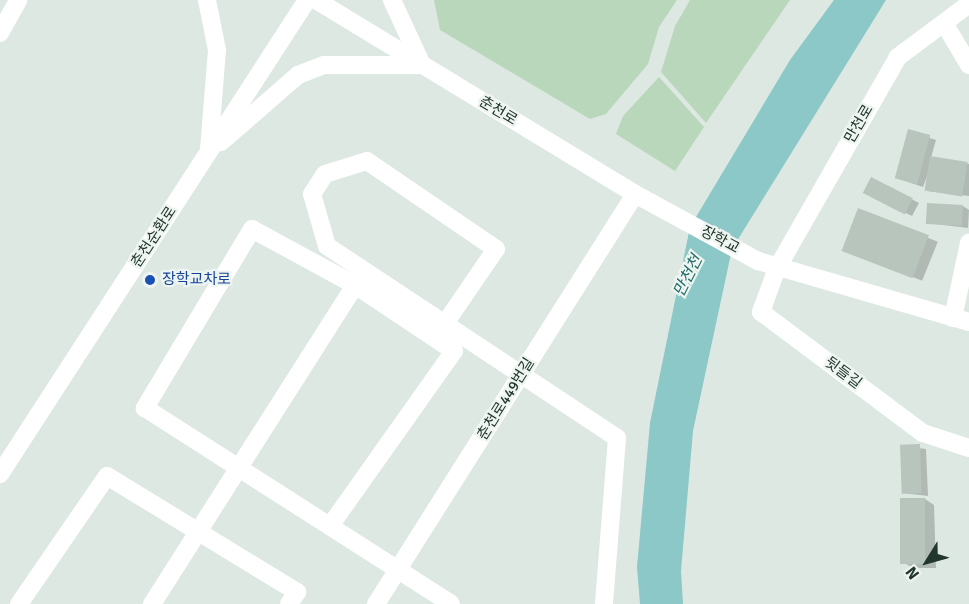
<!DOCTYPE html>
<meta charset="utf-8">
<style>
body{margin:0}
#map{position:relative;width:969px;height:604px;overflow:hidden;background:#dee8e2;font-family:Signika,"Noto Sans KR",sans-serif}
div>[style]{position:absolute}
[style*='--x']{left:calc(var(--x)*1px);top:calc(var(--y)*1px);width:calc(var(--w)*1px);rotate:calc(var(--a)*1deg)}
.green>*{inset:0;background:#b9d7bb}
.water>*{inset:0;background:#8bc8c7}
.shadow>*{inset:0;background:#0003;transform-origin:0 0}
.building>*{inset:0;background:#b7c5bd;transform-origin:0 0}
.minor>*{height:18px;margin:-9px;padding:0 9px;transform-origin:9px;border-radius:9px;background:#fff}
.dots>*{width:16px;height:16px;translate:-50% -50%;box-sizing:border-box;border:3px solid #eef5f0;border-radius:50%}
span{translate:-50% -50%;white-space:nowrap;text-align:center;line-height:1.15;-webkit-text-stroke:4.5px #eef5f0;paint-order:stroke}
.street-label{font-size:15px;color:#21362d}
.transit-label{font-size:15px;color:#164399}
.left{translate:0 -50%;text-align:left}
.water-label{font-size:16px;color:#226b6a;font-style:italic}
.north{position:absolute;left:897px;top:532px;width:60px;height:60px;-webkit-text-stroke:4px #eef5f0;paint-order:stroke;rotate:233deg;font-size:16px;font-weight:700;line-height:24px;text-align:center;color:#21362d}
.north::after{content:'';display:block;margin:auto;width:21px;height:27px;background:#21362d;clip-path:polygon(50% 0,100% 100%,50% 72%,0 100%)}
</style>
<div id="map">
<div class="green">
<i style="clip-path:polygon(434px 0,677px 0,659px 27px,648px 64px,606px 114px,590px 119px,440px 30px)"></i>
<i style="clip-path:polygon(690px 0,790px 0,706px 123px,661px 72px,675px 26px)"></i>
<i style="clip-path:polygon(659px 77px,704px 127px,675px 171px,616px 134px,623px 116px)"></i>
</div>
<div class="water">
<i style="clip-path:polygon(834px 0,886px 0,732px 249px,693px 431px,681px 571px,683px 604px,640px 604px,637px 567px,650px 423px,690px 227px,790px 60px)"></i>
</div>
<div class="shadow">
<i style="clip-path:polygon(909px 131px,936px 140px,931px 158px,969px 164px,969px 196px,927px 191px,929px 171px,923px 187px,896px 178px)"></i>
<i style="clip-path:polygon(872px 179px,919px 203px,912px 216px,871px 196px)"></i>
<i style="clip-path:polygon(963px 206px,969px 210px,968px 228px,927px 223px)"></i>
<i style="left:859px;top:210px;width:85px;height:42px;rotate:22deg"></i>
<i style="clip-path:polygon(901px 446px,926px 449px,928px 496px,903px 493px)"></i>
<i style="clip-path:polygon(925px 499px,934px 505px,936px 568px,914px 568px,904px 563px)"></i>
</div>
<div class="building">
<i style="left:908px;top:129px;width:23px;height:51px;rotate:15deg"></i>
<i style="left:930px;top:156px;width:38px;height:35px;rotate:9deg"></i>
<i style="left:871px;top:177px;width:47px;height:18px;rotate:27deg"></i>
<i style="left:927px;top:203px;width:36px;height:21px;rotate:3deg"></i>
<i style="left:858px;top:208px;width:76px;height:46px;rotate:21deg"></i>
<i style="left:920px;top:444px;width:49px;height:20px;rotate:88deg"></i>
<i style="left:900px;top:498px;width:25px;height:66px"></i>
</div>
<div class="minor">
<i style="--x:207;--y:0;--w:51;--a:78.7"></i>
<i style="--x:217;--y:50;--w:99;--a:94.6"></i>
<i style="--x:316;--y:0;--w:373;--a:31.3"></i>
<i style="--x:635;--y:194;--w:140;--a:28.6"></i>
<i style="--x:758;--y:261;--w:220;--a:16.1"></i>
<i style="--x:969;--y:4;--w:89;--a:143.3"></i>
<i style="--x:898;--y:57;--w:243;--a:119.8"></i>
<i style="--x:777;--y:268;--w:47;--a:110"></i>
<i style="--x:761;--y:312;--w:202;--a:36.8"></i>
<i style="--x:923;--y:433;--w:48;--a:18.1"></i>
<i style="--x:944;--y:23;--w:49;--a:59.2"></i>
<i style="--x:0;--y:33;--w:38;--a:-61"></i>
<i style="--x:221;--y:142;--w:102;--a:-41"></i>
<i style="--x:298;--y:75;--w:28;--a:-21"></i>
<i style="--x:324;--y:65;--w:98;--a:0"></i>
<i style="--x:422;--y:65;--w:72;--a:-114.8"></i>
<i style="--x:953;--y:318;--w:77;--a:-78"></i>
<i style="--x:446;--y:322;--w:88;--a:-55.6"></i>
<i style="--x:496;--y:249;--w:156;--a:-145.7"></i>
<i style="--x:367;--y:161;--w:44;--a:162.8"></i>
<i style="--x:325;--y:174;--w:24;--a:123"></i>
<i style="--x:312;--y:194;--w:54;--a:73.9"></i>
<i style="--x:327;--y:246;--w:348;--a:33.5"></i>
<i style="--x:617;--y:438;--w:167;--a:94.5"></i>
<i style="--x:0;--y:474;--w:565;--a:-57.07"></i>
<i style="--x:330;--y:526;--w:214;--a:-54.7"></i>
<i style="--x:454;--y:351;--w:119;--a:-146.3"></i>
<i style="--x:355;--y:285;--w:117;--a:-151.5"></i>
<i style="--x:252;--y:229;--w:209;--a:120.9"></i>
<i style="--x:145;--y:408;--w:363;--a:32.6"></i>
<i style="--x:19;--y:604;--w:155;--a:-55.5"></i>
<i style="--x:107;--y:476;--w:223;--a:31.4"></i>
<i style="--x:297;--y:592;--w:14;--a:124"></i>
<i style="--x:152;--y:604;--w:378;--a:-57.5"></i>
<i style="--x:376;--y:604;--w:485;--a:-57.7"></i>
</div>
<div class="dots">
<i style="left:150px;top:280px;background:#1a4fb4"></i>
</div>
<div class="street-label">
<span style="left:498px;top:111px;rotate:31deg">춘천로</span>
<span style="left:859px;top:124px;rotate:-60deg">만천로</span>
<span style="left:154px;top:237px;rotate:-57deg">춘천순환로</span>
<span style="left:720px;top:240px;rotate:28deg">장학교</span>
<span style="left:843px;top:373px;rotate:37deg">뒷들길</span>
<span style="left:506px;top:399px;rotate:-58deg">춘천로449번길</span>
</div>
<div class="transit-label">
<span class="left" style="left:162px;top:280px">장학교차로</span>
</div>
<div class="water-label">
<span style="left:688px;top:276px;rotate:-63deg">만천천</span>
</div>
<div class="north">N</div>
</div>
